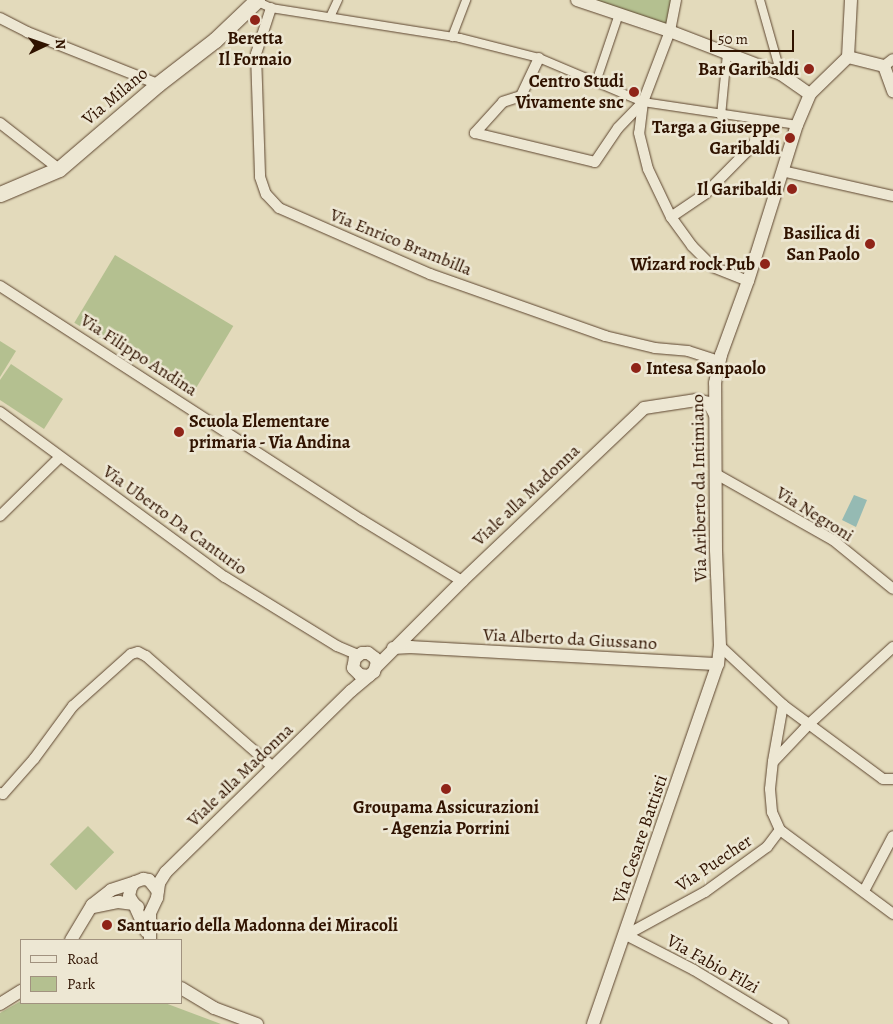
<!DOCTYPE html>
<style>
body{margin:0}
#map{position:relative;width:893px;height:1024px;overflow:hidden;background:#e3dabb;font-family:Alegreya,serif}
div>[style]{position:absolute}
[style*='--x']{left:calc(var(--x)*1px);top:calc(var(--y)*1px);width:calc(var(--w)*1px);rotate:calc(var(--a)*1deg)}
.green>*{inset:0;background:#b4c090;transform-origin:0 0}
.water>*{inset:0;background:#95bab3}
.roads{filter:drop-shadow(0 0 1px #5d452f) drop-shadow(0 0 1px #5d452f)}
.pedestrian>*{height:8px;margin:-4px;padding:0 4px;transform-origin:4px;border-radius:4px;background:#ede7d3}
.minor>*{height:10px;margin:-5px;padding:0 5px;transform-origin:5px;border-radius:5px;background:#ede7d3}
.tertiary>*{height:12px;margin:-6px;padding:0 6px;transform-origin:6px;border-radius:6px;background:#ede7d3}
.secondary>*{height:15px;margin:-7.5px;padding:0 7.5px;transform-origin:7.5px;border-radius:7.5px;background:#ede7d3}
.dots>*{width:14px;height:14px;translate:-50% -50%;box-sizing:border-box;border:2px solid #ede7d3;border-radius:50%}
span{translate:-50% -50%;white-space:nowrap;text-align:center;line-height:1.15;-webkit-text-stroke:5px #ede7d3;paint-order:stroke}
.poi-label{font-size:18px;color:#301300;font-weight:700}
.right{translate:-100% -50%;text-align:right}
.left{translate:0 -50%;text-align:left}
.street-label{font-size:18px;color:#301300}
.legend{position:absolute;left:20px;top:939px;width:162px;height:65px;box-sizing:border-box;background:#ede7d3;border:1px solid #a1927f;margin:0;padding:6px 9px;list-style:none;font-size:15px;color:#301300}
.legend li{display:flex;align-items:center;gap:10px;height:25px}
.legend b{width:25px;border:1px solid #a1927f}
.north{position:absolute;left:20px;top:20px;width:50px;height:50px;-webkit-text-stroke:4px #ede7d3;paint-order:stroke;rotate:87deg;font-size:14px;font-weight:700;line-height:20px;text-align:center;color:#301300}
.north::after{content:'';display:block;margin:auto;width:18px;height:22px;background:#301300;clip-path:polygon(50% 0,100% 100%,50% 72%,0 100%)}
.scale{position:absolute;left:710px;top:30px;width:84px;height:22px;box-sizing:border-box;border:2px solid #301300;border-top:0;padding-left:6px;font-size:15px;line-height:18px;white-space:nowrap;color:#301300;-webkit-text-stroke:4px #ede7d3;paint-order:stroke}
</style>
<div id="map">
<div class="green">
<i style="clip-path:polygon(588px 0,674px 0,667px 30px)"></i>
<i style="left:115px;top:255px;width:138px;height:79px;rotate:31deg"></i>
<i style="clip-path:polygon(0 341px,16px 351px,0 377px)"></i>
<i style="clip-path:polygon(11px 364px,63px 399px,44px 429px,0 400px,0 380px)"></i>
<i style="left:88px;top:826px;width:37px;height:54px;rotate:45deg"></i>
<i style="clip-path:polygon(21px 1001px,21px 1003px,165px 1003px,221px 1024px,0 1024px,0 1013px)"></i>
</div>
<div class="water">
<i style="clip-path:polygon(854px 495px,867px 500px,856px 527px,842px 520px)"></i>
</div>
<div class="roads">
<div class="pedestrian">
<i style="--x:760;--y:0;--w:77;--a:74.2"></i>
<i style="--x:256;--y:1;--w:17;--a:25"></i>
<i style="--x:271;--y:8;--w:191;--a:9"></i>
<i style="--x:460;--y:38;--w:81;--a:14.2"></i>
<i style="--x:539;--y:58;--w:113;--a:22.9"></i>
<i style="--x:643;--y:102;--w:156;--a:8.5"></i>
<i style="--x:330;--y:17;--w:19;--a:-65"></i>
<i style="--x:452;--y:37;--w:40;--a:-69"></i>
<i style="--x:596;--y:82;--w:72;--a:-71.3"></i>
<i style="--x:721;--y:116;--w:62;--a:-84.5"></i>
</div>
<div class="minor">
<i style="--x:676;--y:0;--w:32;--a:101"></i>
<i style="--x:670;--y:31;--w:76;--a:110.8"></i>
<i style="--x:643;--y:102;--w:31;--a:97"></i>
<i style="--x:639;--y:133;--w:37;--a:76"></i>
<i style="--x:648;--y:169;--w:53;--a:64.4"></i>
<i style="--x:671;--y:217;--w:36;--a:54"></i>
<i style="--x:692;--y:246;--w:30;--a:45"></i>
<i style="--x:713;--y:267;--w:38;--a:22"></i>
<i style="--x:271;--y:8;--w:48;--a:108.1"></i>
<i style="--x:256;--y:54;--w:123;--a:88.1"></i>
<i style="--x:260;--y:177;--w:18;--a:71"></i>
<i style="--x:266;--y:194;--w:19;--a:47"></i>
<i style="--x:279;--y:208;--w:165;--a:23.6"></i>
<i style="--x:430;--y:274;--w:186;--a:19.5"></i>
<i style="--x:605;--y:336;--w:51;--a:13.5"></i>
<i style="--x:655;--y:348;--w:33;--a:5"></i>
<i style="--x:688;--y:351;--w:26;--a:18"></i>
<i style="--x:0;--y:18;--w:30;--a:27"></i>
<i style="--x:27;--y:32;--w:141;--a:21.7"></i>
<i style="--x:539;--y:58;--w:42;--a:115.3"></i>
<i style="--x:521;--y:96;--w:19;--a:162"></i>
<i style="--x:503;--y:102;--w:42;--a:132.1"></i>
<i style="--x:475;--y:133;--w:123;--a:13.6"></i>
<i style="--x:595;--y:162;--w:41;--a:-55.9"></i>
<i style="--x:618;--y:128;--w:36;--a:-46"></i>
<i style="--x:884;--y:66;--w:11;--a:-38"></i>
<i style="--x:0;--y:123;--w:75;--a:37.9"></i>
<i style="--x:782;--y:171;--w:114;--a:12.7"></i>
<i style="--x:671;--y:217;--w:41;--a:-34.1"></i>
<i style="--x:705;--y:194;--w:67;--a:-45.6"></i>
<i style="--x:752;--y:146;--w:29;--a:-55"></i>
<i style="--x:0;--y:286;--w:431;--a:32.9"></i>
<i style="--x:362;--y:520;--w:117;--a:31.4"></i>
<i style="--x:0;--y:412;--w:279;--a:36.3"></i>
<i style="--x:225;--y:577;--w:132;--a:31.6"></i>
<i style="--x:337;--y:646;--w:23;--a:23"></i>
<i style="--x:716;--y:474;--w:134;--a:29.4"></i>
<i style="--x:833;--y:540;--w:77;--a:39.2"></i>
<i style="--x:0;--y:516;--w:84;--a:-44.5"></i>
<i style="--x:720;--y:646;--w:86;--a:43.1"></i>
<i style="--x:783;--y:705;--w:124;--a:36.5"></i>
<i style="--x:883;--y:779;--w:10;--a:0"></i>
<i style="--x:773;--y:761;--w:57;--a:-79.9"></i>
<i style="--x:0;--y:793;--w:3;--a:18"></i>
<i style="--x:3;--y:794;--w:47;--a:-48.5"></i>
<i style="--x:34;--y:759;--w:66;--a:-53.7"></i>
<i style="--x:73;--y:706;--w:78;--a:-41.9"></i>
<i style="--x:131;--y:654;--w:7;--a:-16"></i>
<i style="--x:138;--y:652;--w:9;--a:27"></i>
<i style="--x:146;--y:656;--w:169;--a:41.2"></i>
<i style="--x:780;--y:830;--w:141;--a:36.6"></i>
<i style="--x:864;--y:891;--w:62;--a:-62.2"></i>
<i style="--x:626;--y:935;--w:90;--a:-28.6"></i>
<i style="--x:705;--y:892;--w:77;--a:-36"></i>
<i style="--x:767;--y:847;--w:21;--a:-53"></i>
<i style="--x:780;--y:830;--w:20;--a:-114"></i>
<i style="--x:772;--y:812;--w:23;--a:-95"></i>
<i style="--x:770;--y:789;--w:27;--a:-84"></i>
<i style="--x:773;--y:762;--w:52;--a:-46.5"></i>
<i style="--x:809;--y:724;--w:114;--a:-42.5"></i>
<i style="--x:626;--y:935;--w:76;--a:27.2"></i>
<i style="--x:694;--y:970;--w:104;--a:31.2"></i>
</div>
<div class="tertiary">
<i style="--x:577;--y:0;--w:100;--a:18.6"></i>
<i style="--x:672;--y:32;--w:117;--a:21.1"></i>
<i style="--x:781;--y:74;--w:35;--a:35"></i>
<i style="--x:848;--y:57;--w:37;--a:14"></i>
<i style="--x:884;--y:66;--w:27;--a:70"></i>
<i style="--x:848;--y:57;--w:57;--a:-87"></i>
<i style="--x:393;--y:648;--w:18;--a:-3"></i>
<i style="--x:411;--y:647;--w:307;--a:3.2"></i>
<i style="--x:376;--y:667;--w:122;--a:-45"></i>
<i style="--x:462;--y:581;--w:251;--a:-43.5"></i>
<i style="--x:644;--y:408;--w:53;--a:-8.7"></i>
<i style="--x:696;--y:400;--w:13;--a:13"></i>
<i style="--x:709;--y:403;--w:13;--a:63"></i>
<i style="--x:94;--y:907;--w:25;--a:-12"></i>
<i style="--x:118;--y:902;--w:16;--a:7"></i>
<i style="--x:134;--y:904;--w:30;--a:66"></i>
<i style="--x:138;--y:907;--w:5;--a:-143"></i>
<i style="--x:134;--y:904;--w:9;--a:-122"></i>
<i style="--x:129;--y:896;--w:9;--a:-77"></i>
<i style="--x:131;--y:887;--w:6;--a:-51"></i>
<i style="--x:135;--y:882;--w:9;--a:-21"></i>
<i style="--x:143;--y:879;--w:6;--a:9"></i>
<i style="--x:149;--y:880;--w:14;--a:51"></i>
<i style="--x:71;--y:940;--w:41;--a:-59"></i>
<i style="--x:92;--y:905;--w:24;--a:-38"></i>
<i style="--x:111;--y:890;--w:25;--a:-18"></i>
<i style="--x:150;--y:940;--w:27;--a:-90"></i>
<i style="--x:150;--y:913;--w:17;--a:-65"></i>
<i style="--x:157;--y:898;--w:15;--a:-82"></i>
<i style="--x:159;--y:883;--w:13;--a:-58"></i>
<i style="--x:166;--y:872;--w:259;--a:-44.4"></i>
<i style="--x:351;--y:691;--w:30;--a:-40"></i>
<i style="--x:374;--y:672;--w:9;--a:-72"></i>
<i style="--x:377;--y:663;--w:5;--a:-112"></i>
<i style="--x:375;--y:658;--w:9;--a:-144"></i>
<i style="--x:368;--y:653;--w:6;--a:180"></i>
<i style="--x:362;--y:653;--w:9;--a:144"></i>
<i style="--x:355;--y:658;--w:10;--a:101"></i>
<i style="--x:353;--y:668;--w:10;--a:45"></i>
<i style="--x:360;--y:675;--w:9;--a:6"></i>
<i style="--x:181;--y:988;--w:39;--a:31"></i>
<i style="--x:214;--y:1008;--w:46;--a:20.4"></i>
<i style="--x:0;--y:1004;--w:25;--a:-32"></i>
<i style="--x:593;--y:1024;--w:381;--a:-70.9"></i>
<i style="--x:718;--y:664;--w:18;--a:-84"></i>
<i style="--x:720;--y:646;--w:96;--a:-92.4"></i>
<i style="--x:716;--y:550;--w:167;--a:-90.3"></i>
<i style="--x:715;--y:383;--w:29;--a:-78"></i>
<i style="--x:721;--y:355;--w:79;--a:-70"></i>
<i style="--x:748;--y:281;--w:164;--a:-72.6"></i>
<i style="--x:797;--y:125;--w:34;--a:-67"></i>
<i style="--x:810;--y:94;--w:53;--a:-44.2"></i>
</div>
<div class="secondary">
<i style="--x:0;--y:194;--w:64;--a:-23"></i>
<i style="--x:59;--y:169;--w:130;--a:-40.6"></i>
<i style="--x:158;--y:84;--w:72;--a:-37.7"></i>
<i style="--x:215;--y:40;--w:58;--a:-43.6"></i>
</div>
</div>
<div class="dots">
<i style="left:255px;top:20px;background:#8f2418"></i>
<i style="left:809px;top:69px;background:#8f2418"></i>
<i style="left:634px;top:92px;background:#8f2418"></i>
<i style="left:790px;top:138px;background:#8f2418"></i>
<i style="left:792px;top:189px;background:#8f2418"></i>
<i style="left:870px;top:244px;background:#8f2418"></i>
<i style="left:765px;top:264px;background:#8f2418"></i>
<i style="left:636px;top:368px;background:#8f2418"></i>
<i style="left:179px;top:432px;background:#8f2418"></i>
<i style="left:446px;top:789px;background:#8f2418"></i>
<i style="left:107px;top:925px;background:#8f2418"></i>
</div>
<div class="poi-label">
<span style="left:255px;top:49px">Beretta<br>Il Fornaio</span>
<span class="right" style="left:799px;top:69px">Bar Garibaldi</span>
<span class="right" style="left:624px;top:92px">Centro Studi<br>Vivamente snc</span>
<span class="right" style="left:780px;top:138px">Targa a Giuseppe<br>Garibaldi</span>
<span class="right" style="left:782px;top:189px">Il Garibaldi</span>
<span class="right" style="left:860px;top:244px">Basilica di<br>San Paolo</span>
<span class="right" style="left:755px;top:264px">Wizard rock Pub</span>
<span class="left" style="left:646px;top:368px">Intesa Sanpaolo</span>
<span class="left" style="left:189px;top:432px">Scuola Elementare<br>primaria - Via Andina</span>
<span style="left:446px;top:818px">Groupama Assicurazioni<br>- Agenzia Porrini</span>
<span class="left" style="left:117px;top:925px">Santuario della Madonna dei Miracoli</span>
</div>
<div class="street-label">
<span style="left:115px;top:96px;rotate:-40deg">Via Milano</span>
<span style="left:401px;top:242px;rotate:22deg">Via Enrico Brambilla</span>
<span style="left:139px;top:355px;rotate:33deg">Via Filippo Andina</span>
<span style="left:699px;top:488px;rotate:-91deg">Via Ariberto da Intimiano</span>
<span style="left:526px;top:495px;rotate:-43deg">Viale alla Madonna</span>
<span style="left:815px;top:514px;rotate:32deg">Via Negroni</span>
<span style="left:175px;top:520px;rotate:36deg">Via Uberto Da Canturio</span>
<span style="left:570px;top:639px;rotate:3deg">Via Alberto da Giussano</span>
<span style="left:240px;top:775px;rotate:-44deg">Viale alla Madonna</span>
<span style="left:640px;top:839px;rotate:-71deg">Via Cesare Battisti</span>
<span style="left:714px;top:863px;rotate:-34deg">Via Puecher</span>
<span style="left:713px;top:964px;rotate:29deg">Via Fabio Filzi</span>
</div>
<ul class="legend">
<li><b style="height:6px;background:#ede7d3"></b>Road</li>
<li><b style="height:14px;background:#b4c090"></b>Park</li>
</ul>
<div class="north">N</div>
<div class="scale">50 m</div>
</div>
